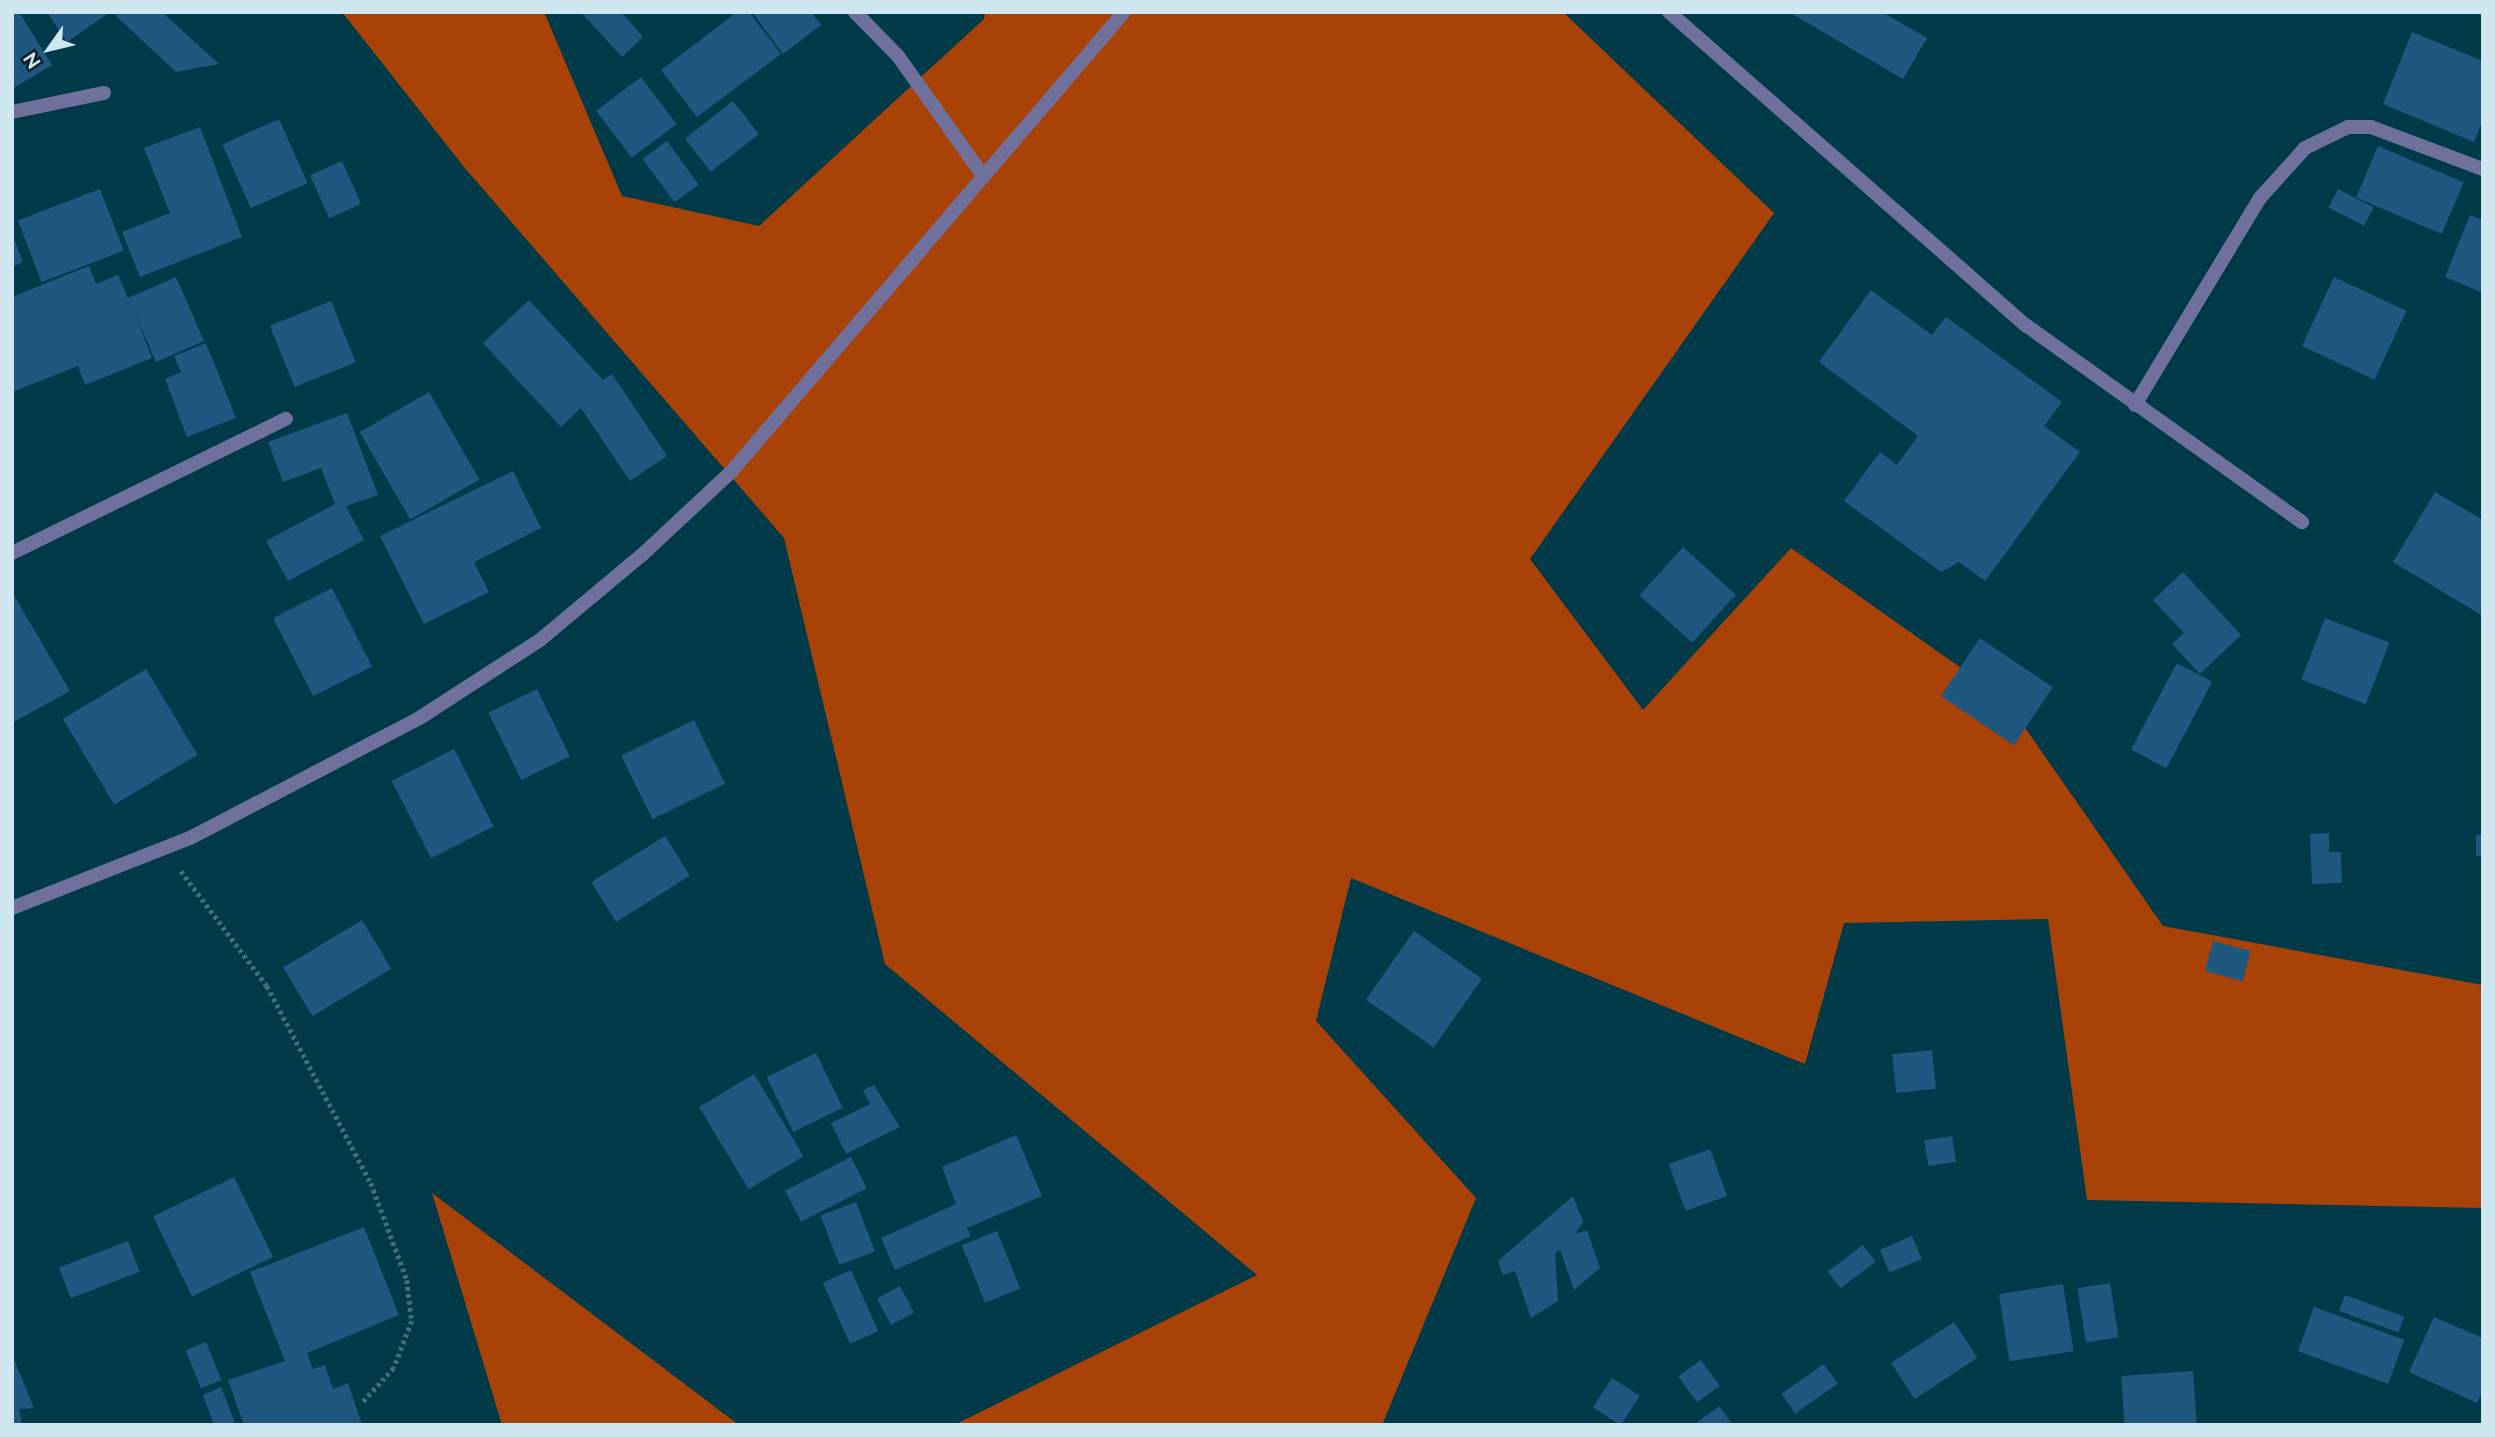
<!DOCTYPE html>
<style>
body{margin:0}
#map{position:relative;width:2495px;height:1437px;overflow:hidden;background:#003948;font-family:Raleway,sans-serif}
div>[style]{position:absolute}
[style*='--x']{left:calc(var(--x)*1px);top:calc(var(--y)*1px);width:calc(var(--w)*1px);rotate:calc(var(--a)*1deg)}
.forest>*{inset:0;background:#a94207}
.building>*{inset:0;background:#1e5881;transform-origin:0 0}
.path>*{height:4.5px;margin-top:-2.25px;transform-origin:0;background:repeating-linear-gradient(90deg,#41707d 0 3.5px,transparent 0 7px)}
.street>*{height:14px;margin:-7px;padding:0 7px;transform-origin:7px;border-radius:7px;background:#6f709c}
span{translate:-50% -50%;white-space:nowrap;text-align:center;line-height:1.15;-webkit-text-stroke:5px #091d24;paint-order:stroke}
.frame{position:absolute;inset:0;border:14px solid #cde6ef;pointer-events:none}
.north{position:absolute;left:14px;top:14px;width:70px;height:70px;-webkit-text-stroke:5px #091d24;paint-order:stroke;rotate:236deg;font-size:19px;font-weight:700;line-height:28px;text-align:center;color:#cde6ef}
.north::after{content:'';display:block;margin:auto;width:24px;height:32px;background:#cde6ef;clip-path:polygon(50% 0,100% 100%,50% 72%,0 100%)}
</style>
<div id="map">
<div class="forest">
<i style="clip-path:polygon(342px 12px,544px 12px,622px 196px,759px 226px,984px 19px,985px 12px,1563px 12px,1774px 213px,1530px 559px,1643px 710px,1791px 548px,2005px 699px,2163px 926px,2483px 985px,2483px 1208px,2087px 1200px,2048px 919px,1844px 923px,1805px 1064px,1351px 878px,1316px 1021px,1476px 1198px,1382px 1425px,954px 1425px,1257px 1275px,885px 964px,784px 538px,464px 167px)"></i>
<i style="clip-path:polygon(432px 1193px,739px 1425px,502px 1425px)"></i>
</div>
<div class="building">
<i style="clip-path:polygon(12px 12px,19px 12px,52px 65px,12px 89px)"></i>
<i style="clip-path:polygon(47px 12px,110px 12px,67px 42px)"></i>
<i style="clip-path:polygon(120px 12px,162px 12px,219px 64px,176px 72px,116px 16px)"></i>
<i style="clip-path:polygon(581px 12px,621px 12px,643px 37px,622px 57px)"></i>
<i style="clip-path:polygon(737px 12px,749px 12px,781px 54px,697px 117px,661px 70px)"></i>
<i style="clip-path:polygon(752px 12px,811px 12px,821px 25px,783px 54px)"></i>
<i style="clip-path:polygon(1789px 12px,1882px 12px,1927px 38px,1903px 79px)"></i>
<i style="clip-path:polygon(2412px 32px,2483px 61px,2483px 119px,2474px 142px,2383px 104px)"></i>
<i style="left:641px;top:77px;width:59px;height:56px;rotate:53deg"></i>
<i style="left:733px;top:101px;width:42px;height:61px;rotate:52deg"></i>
<i style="left:279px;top:119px;width:70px;height:62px;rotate:66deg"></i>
<i style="clip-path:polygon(200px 127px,242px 237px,140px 277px,122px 232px,170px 213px,144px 148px)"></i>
<i style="left:667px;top:141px;width:54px;height:30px;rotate:54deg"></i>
<i style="left:2378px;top:146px;width:93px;height:56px;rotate:23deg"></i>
<i style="left:342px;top:161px;width:47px;height:35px;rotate:66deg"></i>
<i style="left:100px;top:189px;width:66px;height:88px;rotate:69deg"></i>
<i style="left:2338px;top:189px;width:40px;height:21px;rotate:27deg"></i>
<i style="clip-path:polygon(2470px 215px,2483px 220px,2483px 293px,2445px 277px)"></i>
<i style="clip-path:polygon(12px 233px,23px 262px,12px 267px)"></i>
<i style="clip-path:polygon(89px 266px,96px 284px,118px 275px,128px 298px,176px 277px,204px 341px,156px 362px,135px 314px,152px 358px,85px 385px,78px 366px,12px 392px,12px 297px)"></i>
<i style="left:2334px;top:277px;width:80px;height:76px;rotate:25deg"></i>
<i style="clip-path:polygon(1871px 290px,1932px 335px,1946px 317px,2062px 402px,2044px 426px,2080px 452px,1985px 581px,1959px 562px,1941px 572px,1844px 501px,1880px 452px,1897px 465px,1918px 436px,1819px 362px)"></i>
<i style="clip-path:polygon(529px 300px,603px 380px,612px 374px,667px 456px,630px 481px,581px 408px,561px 427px,483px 343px)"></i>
<i style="left:331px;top:301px;width:66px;height:66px;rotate:68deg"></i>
<i style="clip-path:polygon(206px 343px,236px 418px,187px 437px,165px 379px,181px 372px,174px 356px)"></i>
<i style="left:429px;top:392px;width:101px;height:80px;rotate:60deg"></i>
<i style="clip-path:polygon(347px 413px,378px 495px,346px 506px,364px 540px,288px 581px,266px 541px,335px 504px,321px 468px,283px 482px,268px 442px)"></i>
<i style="clip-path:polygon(513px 471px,541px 528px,474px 562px,489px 592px,424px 624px,380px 536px)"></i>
<i style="clip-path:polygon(2435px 492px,2483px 520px,2483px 616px,2393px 562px)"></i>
<i style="left:1683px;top:547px;width:71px;height:65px;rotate:42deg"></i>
<i style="clip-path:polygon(2183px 572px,2241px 635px,2200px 674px,2172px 644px,2184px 633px,2153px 600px)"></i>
<i style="left:332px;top:588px;width:88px;height:66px;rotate:63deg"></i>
<i style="clip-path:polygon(12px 592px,70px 691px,12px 723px)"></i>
<i style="left:2325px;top:618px;width:69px;height:66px;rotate:21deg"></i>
<i style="left:1980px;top:638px;width:88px;height:70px;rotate:34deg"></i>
<i style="left:2177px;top:663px;width:40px;height:98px;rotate:28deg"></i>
<i style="left:146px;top:669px;width:100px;height:97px;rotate:59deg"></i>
<i style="left:537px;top:689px;width:75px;height:54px;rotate:64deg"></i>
<i style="left:694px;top:720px;width:71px;height:81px;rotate:64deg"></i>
<i style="left:454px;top:749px;width:87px;height:70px;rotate:63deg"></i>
<i style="clip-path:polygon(2329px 833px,2329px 852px,2341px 852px,2342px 883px,2312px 884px,2310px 834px)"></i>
<i style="left:2476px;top:835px;width:7px;height:21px"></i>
<i style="left:665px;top:836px;width:47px;height:87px;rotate:58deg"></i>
<i style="left:362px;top:920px;width:57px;height:92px;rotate:59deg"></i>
<i style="left:1414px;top:931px;width:83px;height:84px;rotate:35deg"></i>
<i style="left:2213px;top:941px;width:39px;height:31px;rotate:15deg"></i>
<i style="left:1932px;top:1050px;width:39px;height:40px;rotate:84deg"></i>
<i style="left:816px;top:1053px;width:61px;height:55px;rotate:64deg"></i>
<i style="left:754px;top:1074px;width:96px;height:64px;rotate:59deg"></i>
<i style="clip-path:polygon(874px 1085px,900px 1127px,846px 1154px,831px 1123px,870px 1104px,863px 1090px)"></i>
<i style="clip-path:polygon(1016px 1135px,1042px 1196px,967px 1228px,971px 1236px,895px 1270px,881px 1238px,956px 1204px,942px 1167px)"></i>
<i style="left:1952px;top:1136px;width:26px;height:28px;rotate:81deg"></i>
<i style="left:1710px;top:1149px;width:50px;height:44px;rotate:70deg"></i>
<i style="left:851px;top:1157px;width:35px;height:74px;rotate:63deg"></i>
<i style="left:234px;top:1177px;width:89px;height:90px;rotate:64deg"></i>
<i style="clip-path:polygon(1573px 1196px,1583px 1222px,1575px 1234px,1587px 1230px,1600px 1268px,1574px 1290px,1560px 1250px,1555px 1253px,1558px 1301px,1531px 1318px,1515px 1271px,1503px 1275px,1498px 1261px)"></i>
<i style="left:856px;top:1202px;width:53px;height:38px;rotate:69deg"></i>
<i style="clip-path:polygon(364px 1227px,399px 1315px,307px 1353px,313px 1369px,325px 1365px,333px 1389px,348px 1383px,362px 1425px,244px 1425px,228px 1380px,285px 1361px,250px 1272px)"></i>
<i style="left:997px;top:1231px;width:62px;height:38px;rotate:68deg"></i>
<i style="left:1912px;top:1236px;width:25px;height:35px;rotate:67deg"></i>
<i style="left:128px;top:1241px;width:33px;height:74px;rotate:69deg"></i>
<i style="left:1863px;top:1245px;width:21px;height:44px;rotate:53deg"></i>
<i style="left:851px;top:1270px;width:67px;height:31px;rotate:66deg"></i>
<i style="left:2110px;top:1283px;width:55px;height:33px;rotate:81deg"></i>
<i style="left:2063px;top:1284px;width:68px;height:65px;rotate:81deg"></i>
<i style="left:900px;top:1286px;width:30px;height:26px;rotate:62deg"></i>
<i style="left:2345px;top:1295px;width:63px;height:17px;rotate:20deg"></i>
<i style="left:2314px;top:1307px;width:96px;height:47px;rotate:20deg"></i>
<i style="clip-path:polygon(2434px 1317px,2483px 1338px,2483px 1390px,2477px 1403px,2409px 1372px)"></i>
<i style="left:1954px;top:1322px;width:43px;height:75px;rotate:57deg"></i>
<i style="left:206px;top:1342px;width:41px;height:22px;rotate:68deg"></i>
<i style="clip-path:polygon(12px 1355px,34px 1408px,19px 1409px,22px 1425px,12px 1425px)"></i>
<i style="left:1701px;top:1360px;width:32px;height:28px;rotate:54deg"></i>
<i style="left:1824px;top:1364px;width:24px;height:52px;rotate:55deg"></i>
<i style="left:2193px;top:1371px;width:54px;height:72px;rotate:86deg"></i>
<i style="left:1612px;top:1378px;width:33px;height:35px;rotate:33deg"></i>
<i style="clip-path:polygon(221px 1387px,236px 1425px,214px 1425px,203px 1395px)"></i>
<i style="clip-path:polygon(1719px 1406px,1733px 1425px,1694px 1425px)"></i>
</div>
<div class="path">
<i style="--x:181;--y:871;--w:144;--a:53.2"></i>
<i style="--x:267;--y:986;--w:223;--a:62.2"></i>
<i style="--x:371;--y:1183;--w:103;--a:69.6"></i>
<i style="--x:407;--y:1280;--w:41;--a:83"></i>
<i style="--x:412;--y:1321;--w:50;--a:111"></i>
<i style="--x:394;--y:1368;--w:49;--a:132.5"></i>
</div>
<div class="street">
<i style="--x:855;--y:12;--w:62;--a:45.7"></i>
<i style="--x:898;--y:56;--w:148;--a:54.6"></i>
<i style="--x:1669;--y:12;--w:476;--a:41.3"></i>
<i style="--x:2027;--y:326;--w:338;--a:35.5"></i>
<i style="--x:12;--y:112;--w:94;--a:-11.7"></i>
<i style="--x:2135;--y:405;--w:242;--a:-58.9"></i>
<i style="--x:2260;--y:198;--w:67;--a:-48"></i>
<i style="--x:2305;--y:148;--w:48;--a:-26"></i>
<i style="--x:2348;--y:127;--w:23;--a:0"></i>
<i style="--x:2371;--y:127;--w:120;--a:20.6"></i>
<i style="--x:12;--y:553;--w:305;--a:-26.1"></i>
<i style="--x:12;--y:908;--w:191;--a:-21.5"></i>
<i style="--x:190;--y:838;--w:261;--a:-27.6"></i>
<i style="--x:421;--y:717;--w:142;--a:-32.9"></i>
<i style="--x:540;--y:640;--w:134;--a:-39.9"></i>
<i style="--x:643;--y:554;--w:120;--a:-43"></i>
<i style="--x:731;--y:472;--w:605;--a:-49.49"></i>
</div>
<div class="frame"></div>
<div class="north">N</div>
</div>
